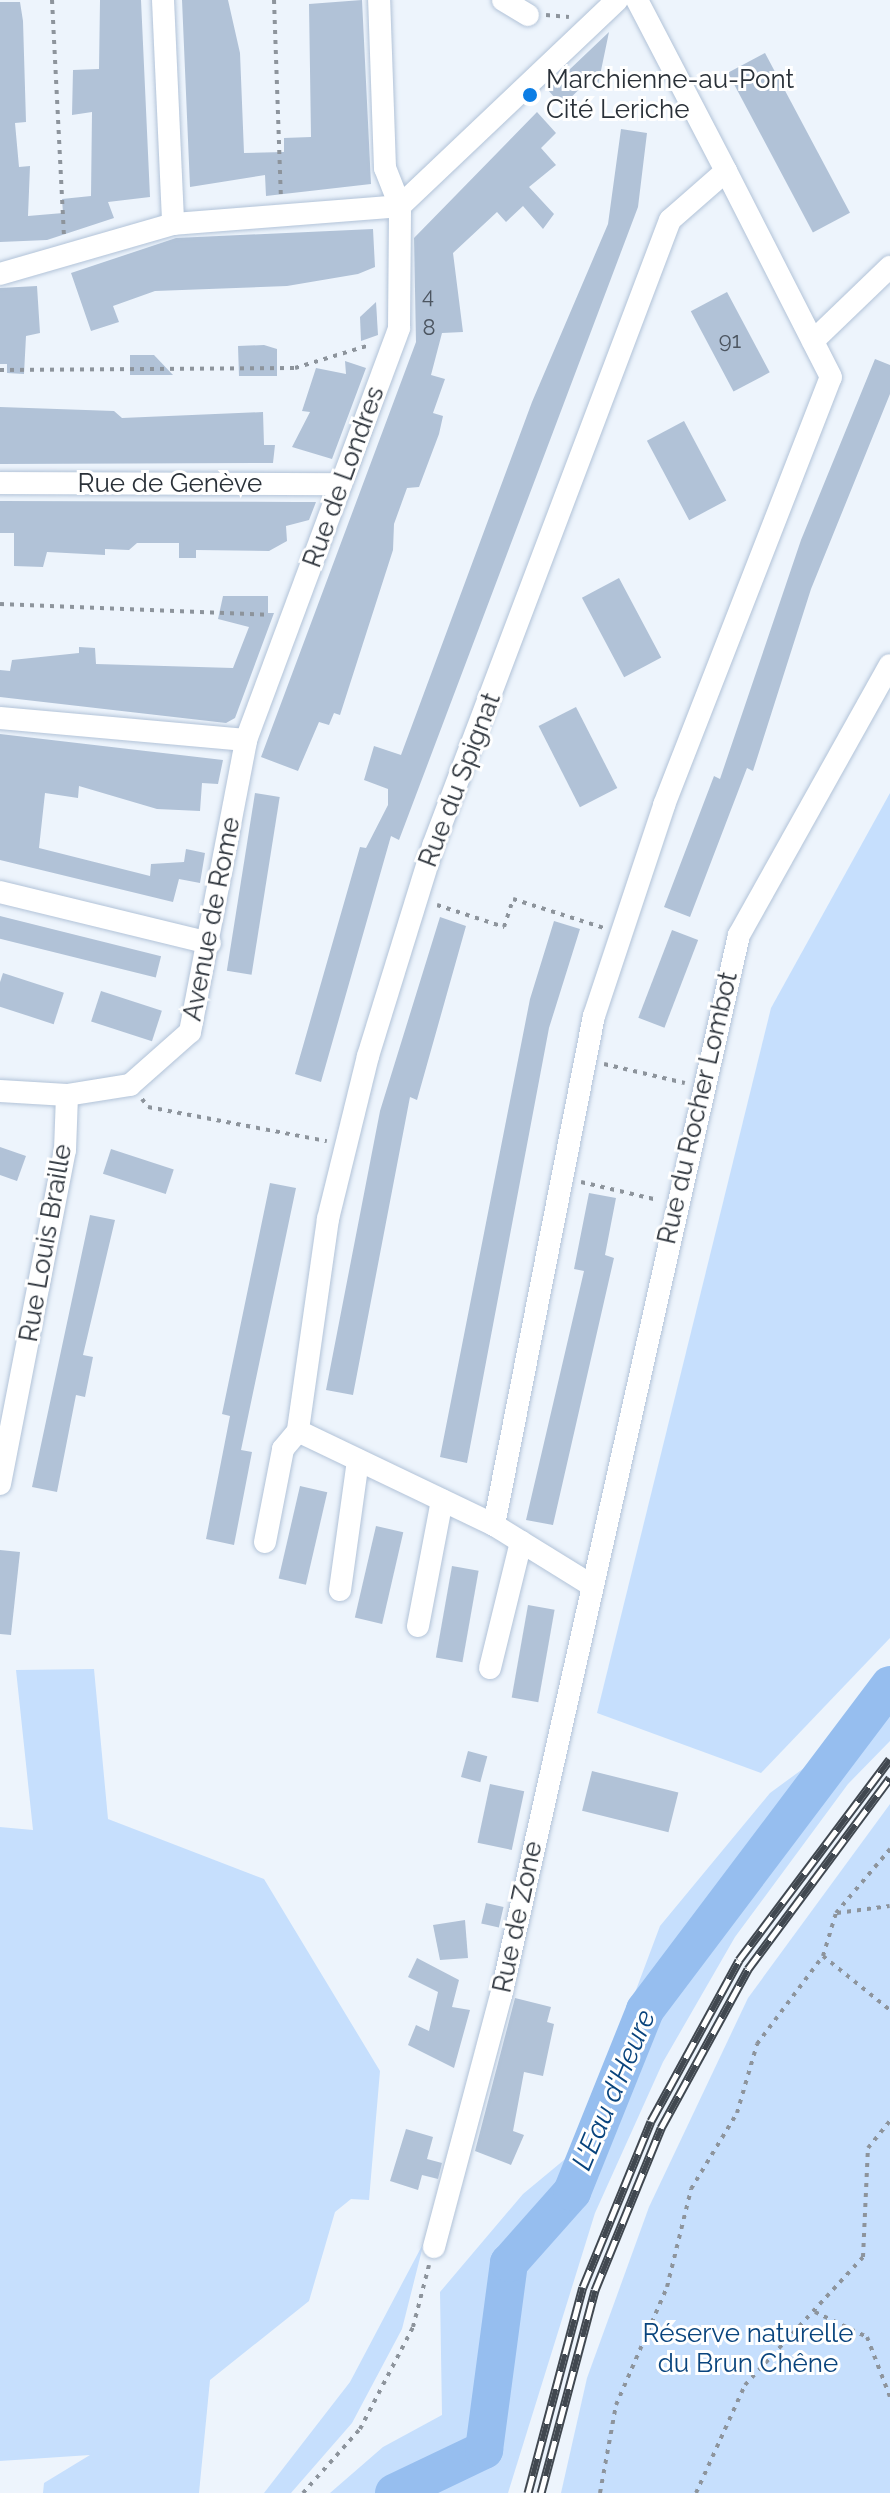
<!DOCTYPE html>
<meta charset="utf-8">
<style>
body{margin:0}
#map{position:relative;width:890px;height:2493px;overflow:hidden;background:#edf4fc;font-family:Raleway,sans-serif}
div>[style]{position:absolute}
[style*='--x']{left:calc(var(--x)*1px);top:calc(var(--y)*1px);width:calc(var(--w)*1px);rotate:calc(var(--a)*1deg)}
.green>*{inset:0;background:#c6dffd}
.river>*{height:38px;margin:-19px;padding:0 19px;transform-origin:19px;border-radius:19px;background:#96beef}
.building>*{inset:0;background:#b1c2d7;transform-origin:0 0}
.path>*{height:4px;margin-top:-2px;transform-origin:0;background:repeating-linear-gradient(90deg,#8d949c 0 4px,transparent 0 10px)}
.roads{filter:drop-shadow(0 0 2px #b2c3d8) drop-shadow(0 0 2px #b2c3d8)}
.minor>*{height:22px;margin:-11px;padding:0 11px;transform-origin:11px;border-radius:11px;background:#fff}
.rail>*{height:9px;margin-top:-4.5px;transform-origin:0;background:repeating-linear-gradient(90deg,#fff 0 18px,#414850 0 36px);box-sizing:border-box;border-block:2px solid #414850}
.dots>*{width:22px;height:22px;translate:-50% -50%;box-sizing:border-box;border:4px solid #fff;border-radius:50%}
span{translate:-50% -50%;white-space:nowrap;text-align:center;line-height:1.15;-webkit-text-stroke:6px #fff;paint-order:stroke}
.number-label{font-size:22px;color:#4c5560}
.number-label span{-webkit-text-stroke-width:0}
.poi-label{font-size:26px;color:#2a3139}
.left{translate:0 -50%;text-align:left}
.street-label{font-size:26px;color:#2a3139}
.park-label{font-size:26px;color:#0a457e}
.water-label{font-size:28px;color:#09447d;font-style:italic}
</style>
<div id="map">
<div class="green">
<i style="clip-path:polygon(890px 793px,890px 1638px,761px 1773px,597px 1713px,771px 1008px)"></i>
<i style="clip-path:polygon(94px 1669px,108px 1819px,264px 1879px,380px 2071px,369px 2200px,351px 2199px,335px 2212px,309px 2301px,210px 2380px,199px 2493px,43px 2493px,44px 2483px,90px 2455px,0 2461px,0 1827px,33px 1830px,16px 1670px)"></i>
<i style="clip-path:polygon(890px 1705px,890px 1741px,848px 1784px,735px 1937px,663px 2062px,595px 2213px,508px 2493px,330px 2493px,383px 2447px,442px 2415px,440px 2292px,523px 2194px,576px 2150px,660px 1926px,770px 1793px)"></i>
<i style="clip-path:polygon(890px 1804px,890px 2493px,561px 2493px,587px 2378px,649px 2207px,748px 1998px)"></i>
<i style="clip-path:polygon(424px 2242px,402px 2329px,352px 2423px,291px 2493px,264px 2493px,350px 2382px)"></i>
</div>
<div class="river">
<i style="--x:394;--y:2493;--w:100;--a:-25.5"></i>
<i style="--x:484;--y:2450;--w:189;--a:-82.4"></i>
<i style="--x:509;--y:2263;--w:95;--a:-48.4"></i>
<i style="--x:572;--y:2192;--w:196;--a:-68.1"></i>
<i style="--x:645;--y:2010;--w:407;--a:-53"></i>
</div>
<div class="building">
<i style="clip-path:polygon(100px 0,141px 0,150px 197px,108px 202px,114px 218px,47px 240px,0 242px,0 2px,20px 2px,23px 21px,26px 122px,15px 123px,19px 167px,30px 166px,28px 216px,63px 213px,62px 199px,91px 196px,92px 112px,72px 115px,73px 70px,99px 69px)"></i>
<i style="clip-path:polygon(182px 0,228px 0,240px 53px,244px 153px,284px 152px,284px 138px,311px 137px,309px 4px,362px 0,371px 184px,266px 196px,265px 175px,190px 187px)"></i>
<i style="clip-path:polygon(609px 32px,598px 85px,591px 78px,562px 106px,548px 90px)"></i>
<i style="left:765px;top:53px;width:181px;height:42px;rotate:62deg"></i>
<i style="clip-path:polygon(537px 112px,556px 133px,541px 148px,556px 165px,529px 187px,554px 214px,543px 229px,523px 206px,506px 222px,497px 212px,453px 253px,463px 332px,442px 333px,431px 375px,445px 379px,433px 413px,443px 416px,439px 434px,419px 487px,407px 488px,394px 524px,393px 550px,340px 715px,334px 713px,329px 725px,319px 722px,298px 771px,261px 757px,416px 342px,414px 238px)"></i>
<i style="clip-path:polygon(621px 129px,647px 133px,638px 207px,399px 840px,391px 836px,321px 1082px,295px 1074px,360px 847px,366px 848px,388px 805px,388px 789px,364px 780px,374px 746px,401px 755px,532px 402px,608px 224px)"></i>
<i style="clip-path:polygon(373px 229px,375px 267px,358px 274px,287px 286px,155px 291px,113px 306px,119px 322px,91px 331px,71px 273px,176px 238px)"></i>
<i style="clip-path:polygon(37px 286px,40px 333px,26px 336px,24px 374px,7px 373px,7px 364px,0 364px,0 288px)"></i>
<i style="left:727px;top:292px;width:91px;height:41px;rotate:62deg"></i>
<i style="clip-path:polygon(376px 302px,378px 335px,361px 341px,360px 317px)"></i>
<i style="clip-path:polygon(264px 345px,277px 349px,277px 376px,239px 376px,238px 346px)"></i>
<i style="clip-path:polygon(130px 355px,154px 355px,173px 375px,130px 375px)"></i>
<i style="clip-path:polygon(875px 359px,890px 365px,890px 394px,811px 589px,753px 771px,747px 768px,690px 917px,664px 907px,714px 776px,720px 779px,801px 540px)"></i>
<i style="clip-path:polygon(345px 361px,366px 368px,332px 459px,292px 447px,310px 412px,302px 411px,316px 368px,346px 374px)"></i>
<i style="clip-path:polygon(0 407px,114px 411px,122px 418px,263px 412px,264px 445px,275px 445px,273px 463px,0 464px)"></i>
<i style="left:684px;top:421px;width:90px;height:42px;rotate:62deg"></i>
<i style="clip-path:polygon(0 501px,296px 502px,316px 502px,309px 520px,286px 526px,287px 541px,269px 551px,196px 550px,196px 558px,179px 558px,179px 543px,137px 543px,129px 550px,105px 549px,105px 555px,47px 552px,43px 567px,14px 566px,14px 533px,0 533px)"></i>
<i style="left:619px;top:578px;width:90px;height:42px;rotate:62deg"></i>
<i style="clip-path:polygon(223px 596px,268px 596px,268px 613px,274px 613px,235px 718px,226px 723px,0 697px,0 670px,10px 671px,12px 660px,79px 653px,79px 647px,95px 648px,96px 664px,233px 668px,249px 627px,218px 619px)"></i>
<i style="left:576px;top:707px;width:91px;height:42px;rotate:63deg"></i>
<i style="clip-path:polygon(0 734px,223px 760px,218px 784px,202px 783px,200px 811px,157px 809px,79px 786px,78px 798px,45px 793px,39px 848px,150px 876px,151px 864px,184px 862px,186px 849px,205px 853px,200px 883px,179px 879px,173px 902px,0 860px)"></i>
<i style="left:255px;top:793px;width:25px;height:180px;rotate:9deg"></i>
<i style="left:0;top:916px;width:166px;height:22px;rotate:14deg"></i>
<i style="clip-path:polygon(440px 917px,466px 926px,417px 1100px,410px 1097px,353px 1395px,326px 1390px,380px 1111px)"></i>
<i style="clip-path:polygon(554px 921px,580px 929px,549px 1028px,467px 1463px,440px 1457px,530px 999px)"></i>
<i style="left:672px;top:930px;width:28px;height:94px;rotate:21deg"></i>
<i style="left:3px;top:973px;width:64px;height:33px;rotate:18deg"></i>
<i style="left:101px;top:991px;width:64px;height:32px;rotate:18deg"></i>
<i style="clip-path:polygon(0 1147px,26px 1156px,17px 1181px,0 1175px)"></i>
<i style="left:111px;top:1149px;width:66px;height:26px;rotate:18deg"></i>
<i style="clip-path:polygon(270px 1183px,296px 1188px,241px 1450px,252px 1452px,234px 1545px,206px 1539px,230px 1416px,222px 1414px)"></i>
<i style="clip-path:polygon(589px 1193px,616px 1198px,605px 1255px,614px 1258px,553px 1525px,526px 1520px,584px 1271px,574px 1269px)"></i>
<i style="clip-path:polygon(90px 1215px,115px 1220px,83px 1355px,93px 1357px,85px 1397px,76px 1395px,57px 1492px,32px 1487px)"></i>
<i style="left:300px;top:1486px;width:28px;height:95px;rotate:13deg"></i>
<i style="left:376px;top:1526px;width:28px;height:94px;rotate:13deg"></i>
<i style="clip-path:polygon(0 1550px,20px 1552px,11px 1635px,0 1634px)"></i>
<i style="left:452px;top:1566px;width:27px;height:93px;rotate:10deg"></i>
<i style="left:528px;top:1605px;width:27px;height:94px;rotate:10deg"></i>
<i style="left:468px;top:1751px;width:20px;height:27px;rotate:15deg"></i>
<i style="left:592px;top:1771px;width:89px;height:41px;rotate:14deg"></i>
<i style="left:490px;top:1784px;width:35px;height:60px;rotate:12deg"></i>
<i style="left:486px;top:1903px;width:18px;height:21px;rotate:13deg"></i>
<i style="clip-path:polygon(465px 1920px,468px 1958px,440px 1960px,433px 1925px)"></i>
<i style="clip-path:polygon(417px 1958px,459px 1980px,452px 2007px,470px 2010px,454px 2068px,408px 2045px,416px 2025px,429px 2031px,438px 1992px,408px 1977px)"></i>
<i style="clip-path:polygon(515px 1998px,551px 2007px,547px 2022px,554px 2024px,543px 2076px,524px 2072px,513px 2131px,524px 2135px,511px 2165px,475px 2151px)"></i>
<i style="clip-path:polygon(406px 2129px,433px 2137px,427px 2159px,442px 2163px,438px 2179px,422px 2175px,418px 2190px,390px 2181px)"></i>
</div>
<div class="path">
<i style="--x:52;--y:0;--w:235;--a:87.1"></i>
<i style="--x:274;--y:0;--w:197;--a:88"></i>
<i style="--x:546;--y:15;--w:23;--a:5"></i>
<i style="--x:0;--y:370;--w:295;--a:-0.4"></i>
<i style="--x:295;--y:368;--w:78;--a:-17"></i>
<i style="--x:0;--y:604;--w:269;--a:2.3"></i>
<i style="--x:437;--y:905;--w:71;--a:18.2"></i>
<i style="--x:504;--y:927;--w:29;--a:-72"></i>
<i style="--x:513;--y:899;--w:96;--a:17.7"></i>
<i style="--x:604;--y:1064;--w:83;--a:13.2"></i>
<i style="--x:142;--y:1099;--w:10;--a:53"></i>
<i style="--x:148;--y:1107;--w:182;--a:10.8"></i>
<i style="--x:581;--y:1182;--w:79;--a:13.2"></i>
<i style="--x:837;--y:1913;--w:53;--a:-7.5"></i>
<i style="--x:823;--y:1956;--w:86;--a:38.9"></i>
<i style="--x:815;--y:2312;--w:58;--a:25.7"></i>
<i style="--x:867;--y:2337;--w:64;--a:69"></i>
<i style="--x:303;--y:2493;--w:86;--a:-48.3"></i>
<i style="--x:360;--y:2429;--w:115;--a:-62.5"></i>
<i style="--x:413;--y:2327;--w:64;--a:-75.5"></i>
<i style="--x:600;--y:2493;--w:89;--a:-79.7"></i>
<i style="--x:616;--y:2405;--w:129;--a:-66.6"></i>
<i style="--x:667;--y:2287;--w:101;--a:-76.2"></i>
<i style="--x:691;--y:2189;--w:89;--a:-58.8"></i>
<i style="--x:737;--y:2113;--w:72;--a:-73.8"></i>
<i style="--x:757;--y:2044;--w:110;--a:-53.1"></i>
<i style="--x:823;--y:1956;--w:45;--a:-73.2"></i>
<i style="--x:836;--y:1913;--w:84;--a:-49.8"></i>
<i style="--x:696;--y:2493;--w:119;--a:-65.6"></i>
<i style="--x:745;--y:2385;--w:174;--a:-47.3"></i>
<i style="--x:863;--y:2257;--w:109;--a:-87.4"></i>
<i style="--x:868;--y:2148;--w:35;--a:-51"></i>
</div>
<div class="roads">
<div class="minor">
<i style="--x:163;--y:0;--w:224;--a:87.4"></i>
<i style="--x:503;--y:0;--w:29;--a:31"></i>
<i style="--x:637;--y:0;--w:193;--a:62.5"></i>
<i style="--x:400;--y:206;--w:299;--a:-43.5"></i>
<i style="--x:0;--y:274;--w:180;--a:-16.1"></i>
<i style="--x:173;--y:224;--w:228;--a:-4.5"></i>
<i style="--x:813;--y:341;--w:107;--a:-43.9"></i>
<i style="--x:0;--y:483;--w:341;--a:0.2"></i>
<i style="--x:0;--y:718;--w:247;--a:5.1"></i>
<i style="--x:0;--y:892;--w:216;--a:13.7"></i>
<i style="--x:0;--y:1091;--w:67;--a:3.4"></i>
<i style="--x:67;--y:1095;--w:64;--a:-9"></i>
<i style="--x:130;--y:1085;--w:80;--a:-41.5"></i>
<i style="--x:190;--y:1032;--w:297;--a:-79.1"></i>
<i style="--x:246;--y:740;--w:439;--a:-69.6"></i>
<i style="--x:399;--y:328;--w:122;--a:-89.5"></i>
<i style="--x:400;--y:206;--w:41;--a:-111.5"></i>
<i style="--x:385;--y:168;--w:168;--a:-92"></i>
<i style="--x:0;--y:1484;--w:340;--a:-79"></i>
<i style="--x:65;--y:1150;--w:55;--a:-87.9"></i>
<i style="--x:494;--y:1525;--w:519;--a:-78.89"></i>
<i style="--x:594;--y:1016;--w:222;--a:-71.6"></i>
<i style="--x:664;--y:805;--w:459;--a:-68.7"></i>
<i style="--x:831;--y:377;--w:231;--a:-117"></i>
<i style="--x:726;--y:171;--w:74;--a:138.8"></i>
<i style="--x:670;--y:220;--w:669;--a:110.74"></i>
<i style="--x:433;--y:846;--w:220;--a:107.2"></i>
<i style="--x:368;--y:1056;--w:168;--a:103.8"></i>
<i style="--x:328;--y:1219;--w:214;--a:98.1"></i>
<i style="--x:298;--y:1431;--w:217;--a:25.6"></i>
<i style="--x:494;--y:1525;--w:110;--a:31.7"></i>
<i style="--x:265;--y:1542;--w:95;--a:-79"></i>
<i style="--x:283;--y:1449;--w:23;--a:-50"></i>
<i style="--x:340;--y:1590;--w:131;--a:-82.1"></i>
<i style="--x:418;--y:1626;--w:128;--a:-79.2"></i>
<i style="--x:490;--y:1668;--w:130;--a:-76.2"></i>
<i style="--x:434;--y:2247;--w:260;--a:-75.1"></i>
<i style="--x:501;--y:1996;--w:1087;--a:-77.36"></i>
<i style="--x:739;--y:935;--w:309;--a:-60.8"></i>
</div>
</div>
<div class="rail">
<i style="--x:528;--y:2493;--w:213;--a:-75.1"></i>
<i style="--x:583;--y:2287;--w:179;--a:-67.7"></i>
<i style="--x:651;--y:2121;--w:183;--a:-61.3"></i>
<i style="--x:739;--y:1960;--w:251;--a:-53.1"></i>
<i style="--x:541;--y:2493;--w:210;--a:-75.1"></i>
<i style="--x:595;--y:2290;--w:175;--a:-67.8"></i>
<i style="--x:661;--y:2128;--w:181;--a:-61.3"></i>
<i style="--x:748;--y:1969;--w:238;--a:-53.4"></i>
</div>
<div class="dots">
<i style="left:530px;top:95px;background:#0d7ee5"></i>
</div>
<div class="number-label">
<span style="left:428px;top:296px">4</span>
<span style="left:429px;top:328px">8</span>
<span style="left:730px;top:341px">91</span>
</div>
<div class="poi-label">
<span class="left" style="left:546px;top:95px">Marchienne-au-Pont<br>Cité Leriche</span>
</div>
<div class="street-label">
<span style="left:344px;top:477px;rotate:-70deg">Rue de Londres</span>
<span style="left:170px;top:484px">Rue de Genève</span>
<span style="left:460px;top:780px;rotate:-69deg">Rue du Spignat</span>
<span style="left:212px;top:919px;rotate:-79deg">Avenue de Rome</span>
<span style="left:698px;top:1108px;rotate:-77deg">Rue du Rocher Lombot</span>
<span style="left:46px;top:1243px;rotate:-80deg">Rue Louis Braille</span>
<span style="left:518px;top:1917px;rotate:-78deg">Rue de Zone</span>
</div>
<div class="park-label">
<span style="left:748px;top:2349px">Réserve naturelle<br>du Brun Chêne</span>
</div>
<div class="water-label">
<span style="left:614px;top:2090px;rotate:-67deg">L'Eau d'Heure</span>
</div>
</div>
